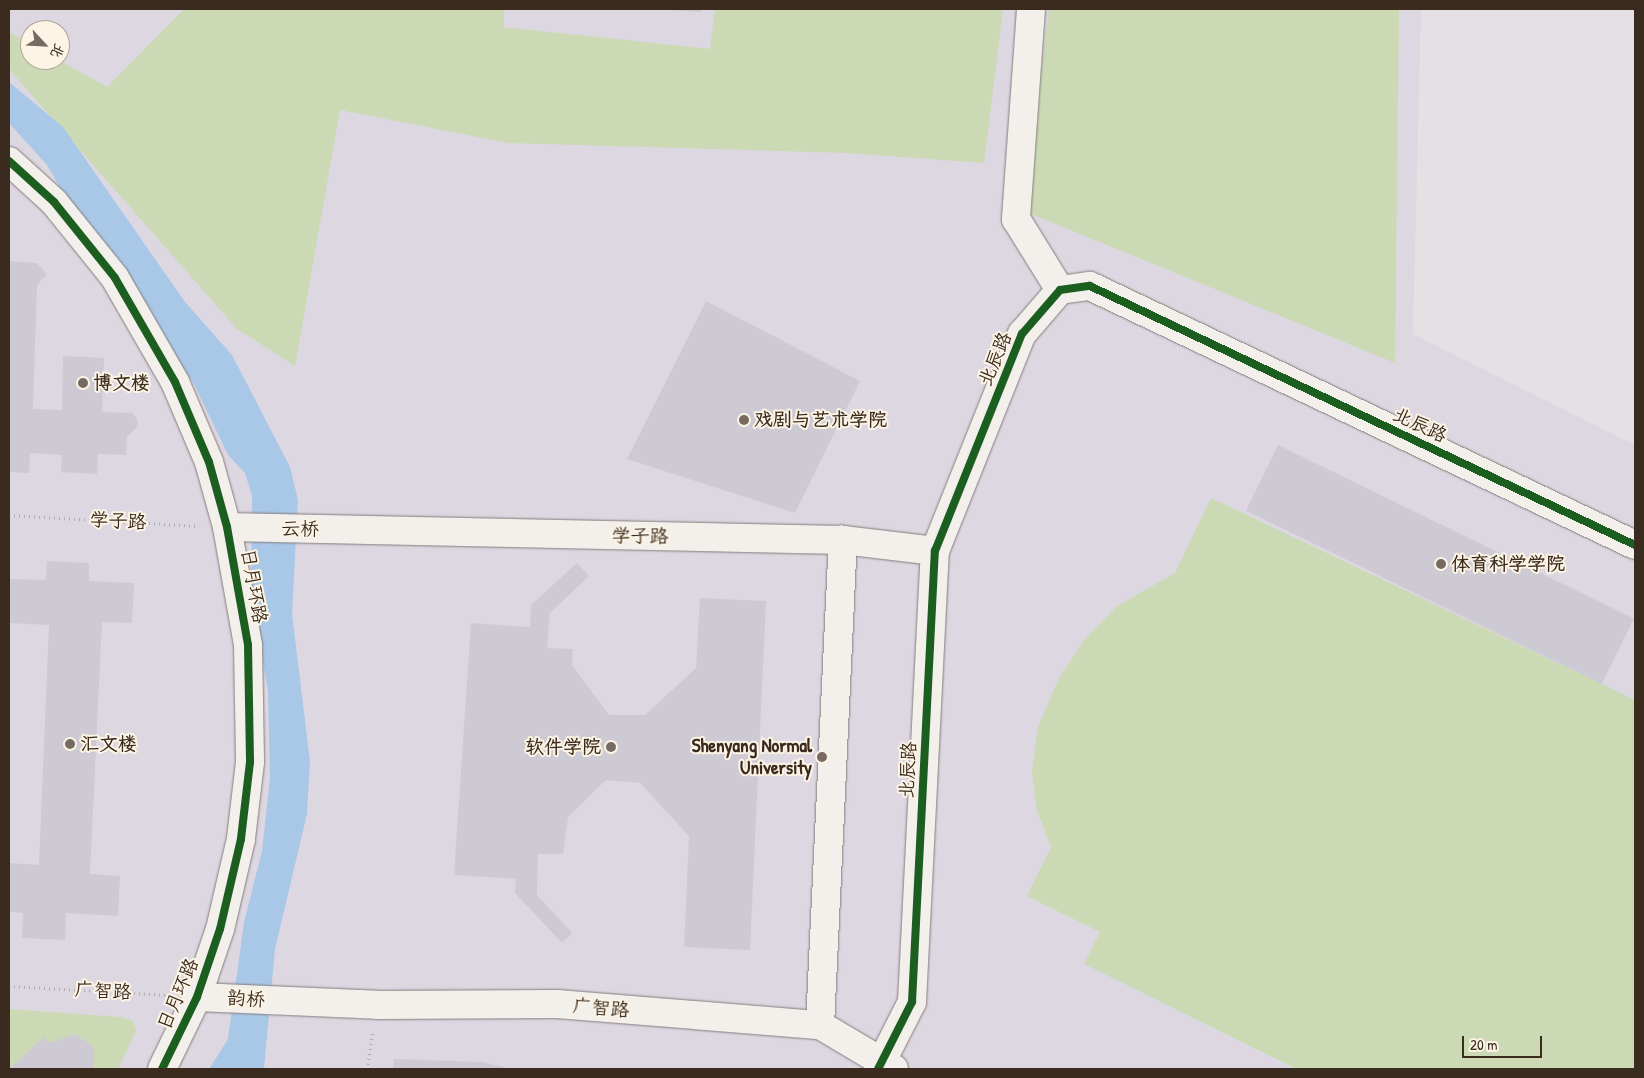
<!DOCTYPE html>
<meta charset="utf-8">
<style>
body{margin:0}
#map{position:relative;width:1644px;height:1078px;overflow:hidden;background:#e5e0e3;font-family:"Patrick Hand","LXGW WenKai TC",sans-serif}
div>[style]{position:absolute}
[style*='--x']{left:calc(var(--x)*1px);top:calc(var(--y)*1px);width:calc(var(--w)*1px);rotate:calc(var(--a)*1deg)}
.built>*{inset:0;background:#ddd7e2}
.green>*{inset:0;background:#cbdab5}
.water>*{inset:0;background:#a9c8e8}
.building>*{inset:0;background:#cdcad3;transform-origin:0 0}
.path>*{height:3px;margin-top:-1.5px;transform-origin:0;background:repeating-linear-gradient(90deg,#b0aca8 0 1px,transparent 0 5px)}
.roads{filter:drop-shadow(0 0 1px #837d7c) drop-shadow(0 0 1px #837d7c)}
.minor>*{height:28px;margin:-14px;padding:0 14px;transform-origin:14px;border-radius:14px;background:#f3efeb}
.cycleway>*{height:8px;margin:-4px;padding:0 4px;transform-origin:4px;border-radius:4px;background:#1b5e20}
.dots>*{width:14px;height:14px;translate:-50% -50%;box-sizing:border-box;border:2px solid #fcf5e5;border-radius:50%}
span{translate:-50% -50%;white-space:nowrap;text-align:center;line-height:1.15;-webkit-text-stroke:4px #fcf5e5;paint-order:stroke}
.street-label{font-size:19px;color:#3b2a1e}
.poi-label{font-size:19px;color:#3b2a1e;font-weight:700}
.left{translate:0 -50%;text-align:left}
.right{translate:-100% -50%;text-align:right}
.frame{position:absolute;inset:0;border:10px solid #3b2a1e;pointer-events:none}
.north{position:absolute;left:20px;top:20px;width:50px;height:50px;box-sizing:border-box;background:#fcf5e5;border:1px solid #afa495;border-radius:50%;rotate:115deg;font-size:14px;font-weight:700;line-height:20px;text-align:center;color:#3b2a1e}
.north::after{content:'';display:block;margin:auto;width:18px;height:22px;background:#766a63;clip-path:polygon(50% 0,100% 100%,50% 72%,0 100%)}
.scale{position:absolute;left:1462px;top:1036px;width:80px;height:22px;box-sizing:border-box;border:2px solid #3b2a1e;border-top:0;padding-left:6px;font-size:15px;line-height:18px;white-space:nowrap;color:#3b2a1e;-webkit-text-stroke:4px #fcf5e5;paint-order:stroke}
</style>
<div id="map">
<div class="built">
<i style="clip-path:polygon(evenodd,9px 9px,1421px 9px,1413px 334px,1635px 445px,1635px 1069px,9px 1069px,9px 9px,30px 30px,60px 30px,60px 60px,30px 60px,30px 30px)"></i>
</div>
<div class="green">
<i style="clip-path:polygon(184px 9px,504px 9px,504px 27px,710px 49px,715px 9px,1003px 9px,984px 163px,846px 153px,508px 143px,340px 110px,295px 366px,237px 329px,9px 69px,9px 32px,30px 44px,30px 60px,59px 60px,107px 87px)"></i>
<i style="clip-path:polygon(1049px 9px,1399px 9px,1395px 363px,1024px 211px)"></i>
<i style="clip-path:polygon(1211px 498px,1635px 700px,1635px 1069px,1297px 1069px,1084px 964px,1100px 932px,1027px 896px,1051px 847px,1037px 811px,1032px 772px,1038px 727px,1058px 680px,1084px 640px,1117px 606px,1175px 573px)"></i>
<i style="clip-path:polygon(9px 1009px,121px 1017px,133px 1021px,136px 1031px,118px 1069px,9px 1069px)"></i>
</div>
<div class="water">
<i style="clip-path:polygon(9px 82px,63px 127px,185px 302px,232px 355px,290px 467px,298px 500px,292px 614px,310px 761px,307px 814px,275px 949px,264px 1069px,209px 1069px,228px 1039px,244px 922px,262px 851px,270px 778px,268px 692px,251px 587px,252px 496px,245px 473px,228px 455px,194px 384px,96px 250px,47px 165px,9px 123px)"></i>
</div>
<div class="building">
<i style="clip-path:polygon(669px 9px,701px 9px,701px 12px,669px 10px)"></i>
<i style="clip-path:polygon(9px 261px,37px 263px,47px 274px,37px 285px,33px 409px,62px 410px,63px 356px,104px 358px,102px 412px,132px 413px,137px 419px,138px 426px,127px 437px,126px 455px,98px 454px,97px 474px,61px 472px,62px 455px,30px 453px,29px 473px,9px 472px)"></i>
<i style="clip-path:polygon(706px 301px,860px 381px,795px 513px,627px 459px)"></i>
<i style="left:1278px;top:445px;width:396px;height:73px;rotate:26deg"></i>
<i style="clip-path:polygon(47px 561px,89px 563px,89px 581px,134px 583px,132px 623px,102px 622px,90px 874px,120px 876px,118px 916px,66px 913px,65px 940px,22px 938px,23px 913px,9px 912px,9px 863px,39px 865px,49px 625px,9px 623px,9px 579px,46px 580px)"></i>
<i style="clip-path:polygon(577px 563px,589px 576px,550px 613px,547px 648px,573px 649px,572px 665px,609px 715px,645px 715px,696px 668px,700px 598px,766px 601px,750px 950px,684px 947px,689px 836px,640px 783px,606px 780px,568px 817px,563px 854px,538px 854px,537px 895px,572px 933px,562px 943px,515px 893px,516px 879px,454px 875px,471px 623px,530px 627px,531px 605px)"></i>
<i style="clip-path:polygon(75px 1034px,94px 1047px,94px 1069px,9px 1069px,44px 1037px,49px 1043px)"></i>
<i style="clip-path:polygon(394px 1059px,482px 1062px,512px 1069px,393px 1069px)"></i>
</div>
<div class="path">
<i style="--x:9;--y:515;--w:189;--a:3.3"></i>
<i style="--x:9;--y:986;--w:159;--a:3.2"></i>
<i style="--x:367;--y:1069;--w:39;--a:-81"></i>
</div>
<div class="roads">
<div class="minor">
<i style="--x:1031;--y:9;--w:211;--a:94.1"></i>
<i style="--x:1016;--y:219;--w:84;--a:58.2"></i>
<i style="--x:9;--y:161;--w:61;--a:42.3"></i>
<i style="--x:54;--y:202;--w:97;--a:51.2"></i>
<i style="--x:115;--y:278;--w:120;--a:60"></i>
<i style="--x:175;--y:382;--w:87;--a:67"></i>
<i style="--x:209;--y:462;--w:67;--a:74.5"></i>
<i style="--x:227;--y:527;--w:120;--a:79.9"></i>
<i style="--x:248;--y:645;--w:117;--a:89"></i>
<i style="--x:250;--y:762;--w:78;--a:96.7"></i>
<i style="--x:241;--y:839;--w:92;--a:103.1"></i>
<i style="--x:220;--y:929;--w:72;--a:108.7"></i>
<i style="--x:197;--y:997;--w:80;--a:115.9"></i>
<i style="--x:227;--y:527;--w:616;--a:1.21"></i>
<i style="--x:843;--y:540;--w:93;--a:6.8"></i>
<i style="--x:197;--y:997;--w:180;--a:2.5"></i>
<i style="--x:377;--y:1005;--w:180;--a:-0.3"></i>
<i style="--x:557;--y:1004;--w:264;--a:4.6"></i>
<i style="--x:820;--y:1025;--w:86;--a:30.7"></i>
<i style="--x:820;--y:1025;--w:486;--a:-87.3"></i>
<i style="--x:878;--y:1069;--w:75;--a:-63.1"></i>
<i style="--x:912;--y:1002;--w:452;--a:-87.1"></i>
<i style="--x:935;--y:551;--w:234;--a:-68.2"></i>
<i style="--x:1022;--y:334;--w:58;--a:-49.2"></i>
<i style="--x:1060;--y:290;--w:30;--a:-8"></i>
<i style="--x:1090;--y:286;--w:603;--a:25.42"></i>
</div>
</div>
<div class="cycleway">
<i style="--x:9;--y:161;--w:61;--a:42.3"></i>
<i style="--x:54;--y:202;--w:97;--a:51.2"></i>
<i style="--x:115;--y:278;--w:120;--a:60"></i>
<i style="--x:175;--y:382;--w:87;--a:67"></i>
<i style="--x:209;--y:462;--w:67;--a:74.5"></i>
<i style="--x:227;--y:527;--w:120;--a:79.9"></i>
<i style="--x:248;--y:645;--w:117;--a:89"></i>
<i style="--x:250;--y:762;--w:78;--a:96.7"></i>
<i style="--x:241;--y:839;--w:92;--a:103.1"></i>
<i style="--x:220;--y:929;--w:72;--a:108.7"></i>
<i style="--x:197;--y:997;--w:80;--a:115.9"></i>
<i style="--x:878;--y:1069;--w:75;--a:-63.1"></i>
<i style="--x:912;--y:1002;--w:452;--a:-87.1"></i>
<i style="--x:935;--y:551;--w:234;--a:-68.2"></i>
<i style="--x:1022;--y:334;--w:58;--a:-49.2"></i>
<i style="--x:1060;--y:290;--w:30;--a:-8"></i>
<i style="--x:1090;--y:286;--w:603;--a:25.42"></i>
</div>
<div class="dots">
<i style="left:83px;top:383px;background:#766a63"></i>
<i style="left:744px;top:420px;background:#766a63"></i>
<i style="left:1441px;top:564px;background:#766a63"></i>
<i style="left:70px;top:744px;background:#766a63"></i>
<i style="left:611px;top:747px;background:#766a63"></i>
<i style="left:822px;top:757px;background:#766a63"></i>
</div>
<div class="street-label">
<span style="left:995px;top:359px;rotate:-67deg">北辰路</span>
<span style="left:1420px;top:425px;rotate:25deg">北辰路</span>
<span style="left:118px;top:521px;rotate:3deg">学子路</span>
<span style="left:300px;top:529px;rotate:1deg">云桥</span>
<span style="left:640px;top:536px;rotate:1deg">学子路</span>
<span style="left:254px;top:586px;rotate:80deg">日月环路</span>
<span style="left:908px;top:770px;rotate:-87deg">北辰路</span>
<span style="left:103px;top:991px;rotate:3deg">广智路</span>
<span style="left:178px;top:994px;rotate:-67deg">日月环路</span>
<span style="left:246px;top:999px;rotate:3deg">韵桥</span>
<span style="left:601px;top:1008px;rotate:5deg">广智路</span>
</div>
<div class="poi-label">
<span class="left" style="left:93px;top:383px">博文楼</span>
<span class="left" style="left:754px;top:420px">戏剧与艺术学院</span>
<span class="left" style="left:1451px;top:564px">体育科学学院</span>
<span class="left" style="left:80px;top:744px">汇文楼</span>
<span class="right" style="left:812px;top:757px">Shenyang Normal<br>University</span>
<span class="right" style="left:601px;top:747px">软件学院</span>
</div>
<div class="frame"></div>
<div class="north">北</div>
<div class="scale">20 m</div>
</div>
